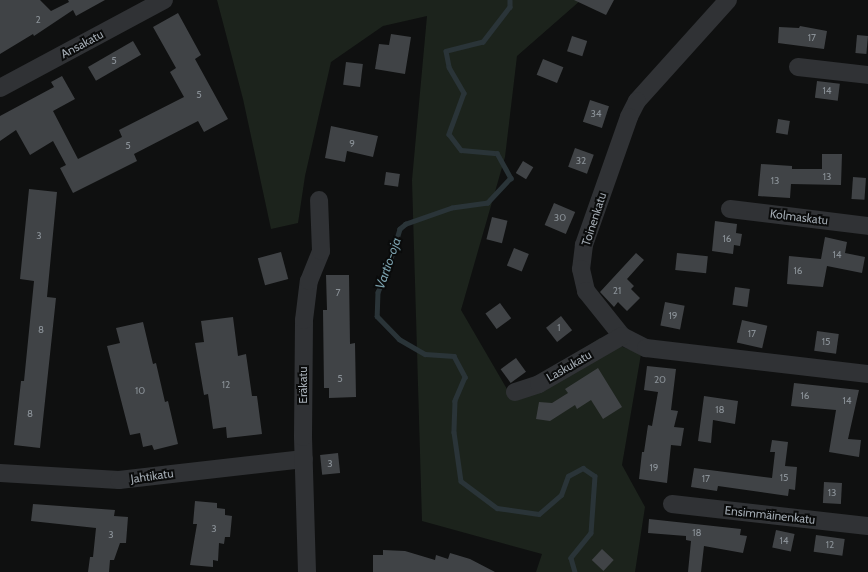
<!DOCTYPE html>
<meta charset="utf-8">
<style>
body{margin:0}
#map{position:relative;width:868px;height:572px;overflow:hidden;background:#0f1010;font-family:Cabin,sans-serif}
div>[style]{position:absolute}
[style*='--x']{left:calc(var(--x)*1px);top:calc(var(--y)*1px);width:calc(var(--w)*1px);rotate:calc(var(--a)*1deg)}
.green>*{inset:0;background:#1c231c}
.stream>*{height:4.5px;margin:-2.25px;padding:0 2.25px;transform-origin:2.25px;border-radius:2.25px;background:#2a3438}
.building>*{inset:0;background:#404346;transform-origin:0 0}
.minor>*{height:18px;margin:-9px;padding:0 9px;transform-origin:9px;border-radius:9px;background:#303235}
span{translate:-50% -50%;white-space:nowrap;text-align:center;line-height:1.15;-webkit-text-stroke:4px #0a0b0b;paint-order:stroke}
.number-label{font-size:10px;color:#899096}
.number-label span{-webkit-text-stroke-width:0}
.street-label{font-size:12px;color:#a1a9b1}
.water-label{font-size:13px;color:#799fab;font-style:italic}
</style>
<div id="map">
<div class="green">
<i style="clip-path:polygon(217px 0,581px 0,517px 56px,505px 157px,461px 310px,511px 396px,600px 338px,641px 354px,622px 465px,645px 507px,635px 572px,536px 572px,542px 554px,422px 521px,412px 180px,427px 16px,383px 26px,331px 62px,305px 176px,298px 223px,271px 229px,243px 99px)"></i>
</div>
<div class="stream">
<i style="--x:510;--y:0;--w:7;--a:90"></i>
<i style="--x:510;--y:7;--w:44;--a:127.6"></i>
<i style="--x:483;--y:42;--w:38;--a:166"></i>
<i style="--x:446;--y:51;--w:16;--a:79"></i>
<i style="--x:449;--y:67;--w:30;--a:60"></i>
<i style="--x:464;--y:93;--w:44;--a:110.1"></i>
<i style="--x:449;--y:134;--w:20;--a:53"></i>
<i style="--x:461;--y:150;--w:36;--a:5"></i>
<i style="--x:497;--y:153;--w:29;--a:61"></i>
<i style="--x:511;--y:178;--w:34;--a:133"></i>
<i style="--x:488;--y:203;--w:36;--a:172"></i>
<i style="--x:452;--y:208;--w:49;--a:160.8"></i>
<i style="--x:406;--y:224;--w:8;--a:140"></i>
<i style="--x:400;--y:229;--w:42;--a:106.7"></i>
<i style="--x:388;--y:269;--w:25;--a:113"></i>
<i style="--x:378;--y:292;--w:24;--a:92"></i>
<i style="--x:377;--y:316;--w:32;--a:46"></i>
<i style="--x:399;--y:339;--w:30;--a:30"></i>
<i style="--x:425;--y:354;--w:29;--a:4"></i>
<i style="--x:454;--y:356;--w:24;--a:62"></i>
<i style="--x:465;--y:377;--w:26;--a:113"></i>
<i style="--x:455;--y:401;--w:31;--a:92"></i>
<i style="--x:454;--y:432;--w:49;--a:81.9"></i>
<i style="--x:461;--y:481;--w:45;--a:36.9"></i>
<i style="--x:497;--y:508;--w:42;--a:8.1"></i>
<i style="--x:539;--y:514;--w:29;--a:-41"></i>
<i style="--x:561;--y:495;--w:20;--a:-70"></i>
<i style="--x:568;--y:476;--w:17;--a:-28"></i>
<i style="--x:583;--y:468;--w:14;--a:34"></i>
<i style="--x:595;--y:476;--w:57;--a:94"></i>
<i style="--x:591;--y:533;--w:32;--a:129"></i>
<i style="--x:571;--y:558;--w:15;--a:74"></i>
</div>
<div class="building">
<i style="clip-path:polygon(0 0,40px 0,51px 11px,69px 2px,68px 0,105px 0,76px 16px,73px 10px,34px 36px,33px 34px,0 54px)"></i>
<i style="clip-path:polygon(574px 0,614px 0,606px 15px)"></i>
<i style="clip-path:polygon(178px 13px,201px 55px,195px 59px,228px 119px,204px 132px,198px 121px,134px 154px,137px 161px,73px 193px,60px 168px,66px 165px,53px 141px,30px 155px,16px 130px,0 141px,0 116px,54px 87px,51px 82px,62px 76px,75px 99px,53px 111px,78px 159px,122px 137px,119px 130px,184px 97px,170px 72px,176px 68px,153px 27px)"></i>
<i style="clip-path:polygon(800px 26px,827px 31px,824px 49px,778px 43px,779px 27px,799px 28px)"></i>
<i style="clip-path:polygon(391px 34px,411px 37px,405px 74px,375px 69px,379px 44px,389px 45px)"></i>
<i style="left:857px;top:35px;width:11px;height:18px;rotate:5deg"></i>
<i style="left:572px;top:36px;width:16px;height:16px;rotate:18deg"></i>
<i style="left:133px;top:41px;width:16px;height:52px;rotate:60deg"></i>
<i style="left:543px;top:59px;width:22px;height:17px;rotate:22deg"></i>
<i style="left:346px;top:62px;width:17px;height:23px;rotate:7deg"></i>
<i style="left:817px;top:81px;width:23px;height:17px;rotate:7deg"></i>
<i style="left:590px;top:100px;width:20px;height:23px;rotate:18deg"></i>
<i style="left:778px;top:119px;width:12px;height:14px;rotate:9deg"></i>
<i style="clip-path:polygon(331px 126px,378px 136px,373px 157px,347px 151px,345px 162px,325px 158px)"></i>
<i style="left:575px;top:148px;width:20px;height:20px;rotate:20deg"></i>
<i style="clip-path:polygon(822px 154px,842px 154px,841px 185px,791px 184px,790px 198px,758px 196px,761px 164px,792px 166px,792px 169px,822px 169px)"></i>
<i style="left:523px;top:161px;width:12px;height:14px;rotate:31deg"></i>
<i style="left:386px;top:172px;width:14px;height:13px;rotate:8deg"></i>
<i style="left:853px;top:177px;width:13px;height:22px;rotate:4deg"></i>
<i style="clip-path:polygon(29px 189px,57px 192px,47px 297px,56px 298px,40px 448px,14px 445px,21px 381px,24px 381px,34px 281px,20px 279px)"></i>
<i style="left:554px;top:203px;width:23px;height:24px;rotate:23deg"></i>
<i style="left:492px;top:217px;width:16px;height:23px;rotate:14deg"></i>
<i style="clip-path:polygon(715px 221px,737px 224px,736px 233px,742px 234px,740px 246px,734px 245px,733px 254px,712px 251px)"></i>
<i style="clip-path:polygon(825px 237px,847px 242px,845px 253px,865px 257px,862px 273px,827px 266px,823px 287px,787px 284px,789px 256px,821px 259px)"></i>
<i style="left:514px;top:248px;width:16px;height:19px;rotate:22deg"></i>
<i style="left:281px;top:252px;width:28px;height:24px;rotate:75deg"></i>
<i style="clip-path:polygon(636px 253px,644px 260px,627px 279px,634px 286px,631px 289px,640px 298px,627px 311px,618px 302px,614px 307px,600px 292px)"></i>
<i style="left:677px;top:253px;width:31px;height:17px;rotate:6deg"></i>
<i style="clip-path:polygon(326px 275px,349px 275px,350px 344px,355px 343px,356px 397px,329px 398px,329px 388px,324px 388px,323px 310px,327px 310px)"></i>
<i style="left:735px;top:287px;width:15px;height:18px;rotate:8deg"></i>
<i style="left:665px;top:302px;width:20px;height:24px;rotate:11deg"></i>
<i style="left:500px;top:303px;width:19px;height:18px;rotate:54deg"></i>
<i style="left:561px;top:316px;width:18px;height:19px;rotate:52deg"></i>
<i style="clip-path:polygon(233px 317px,238px 356px,246px 354px,252px 396px,257px 396px,262px 434px,227px 438px,226px 427px,213px 429px,208px 394px,204px 395px,195px 343px,204px 342px,201px 321px)"></i>
<i style="left:742px;top:320px;width:26px;height:23px;rotate:13deg"></i>
<i style="clip-path:polygon(143px 322px,153px 364px,156px 363px,165px 402px,168px 401px,178px 444px,154px 450px,152px 445px,143px 447px,140px 433px,130px 435px,107px 346px,120px 343px,116px 328px)"></i>
<i style="left:817px;top:331px;width:22px;height:20px;rotate:8deg"></i>
<i style="left:516px;top:358px;width:17px;height:19px;rotate:54deg"></i>
<i style="clip-path:polygon(647px 366px,676px 369px,671px 410px,678px 411px,674px 427px,684px 428px,681px 446px,671px 445px,667px 483px,639px 479px,642px 452px,644px 452px,648px 425px,652px 426px,658px 392px,644px 390px)"></i>
<i style="clip-path:polygon(598px 368px,622px 407px,603px 419px,591px 400px,577px 409px,575px 405px,550px 421px,536px 419px,539px 402px,552px 403px,568px 393px,565px 389px)"></i>
<i style="clip-path:polygon(794px 383px,859px 390px,848px 439px,861px 440px,859px 457px,829px 452px,836px 410px,791px 406px)"></i>
<i style="clip-path:polygon(704px 396px,738px 401px,735px 424px,713px 420px,711px 443px,698px 441px)"></i>
<i style="clip-path:polygon(772px 440px,788px 442px,785px 466px,797px 467px,795px 490px,789px 489px,788px 496px,718px 486px,717px 491px,691px 487px,694px 468px,772px 478px,775px 452px,770px 452px)"></i>
<i style="left:338px;top:453px;width:20px;height:18px;rotate:84deg"></i>
<i style="left:824px;top:482px;width:18px;height:21px;rotate:3deg"></i>
<i style="clip-path:polygon(195px 501px,217px 503px,217px 508px,225px 509px,225px 515px,232px 516px,230px 537px,225px 537px,224px 544px,219px 543px,218px 561px,213px 560px,213px 567px,190px 565px,197px 524px,193px 524px)"></i>
<i style="clip-path:polygon(33px 504px,115px 510px,114px 516px,128px 517px,126px 543px,120px 543px,114px 560px,110px 560px,109px 572px,88px 572px,90px 557px,93px 557px,96px 528px,31px 521px)"></i>
<i style="clip-path:polygon(649px 519px,741px 529px,740px 535px,747px 536px,743px 553px,704px 546px,701px 572px,688px 572px,691px 541px,686px 540px,686px 536px,648px 533px)"></i>
<i style="left:776px;top:530px;width:19px;height:18px;rotate:12deg"></i>
<i style="left:816px;top:535px;width:29px;height:17px;rotate:8deg"></i>
<i style="left:602px;top:549px;width:16px;height:15px;rotate:43deg"></i>
<i style="clip-path:polygon(383px 550px,405px 551px,435px 560px,436px 555px,448px 559px,450px 553px,470px 559px,495px 572px,373px 572px,373px 555px,383px 555px)"></i>
</div>
<div class="minor">
<i style="--x:728;--y:0;--w:136;--a:132"></i>
<i style="--x:637;--y:101;--w:18;--a:117"></i>
<i style="--x:629;--y:117;--w:136;--a:109.4"></i>
<i style="--x:584;--y:245;--w:24;--a:97"></i>
<i style="--x:581;--y:269;--w:23;--a:77"></i>
<i style="--x:586;--y:291;--w:58;--a:51.3"></i>
<i style="--x:622;--y:336;--w:27;--a:27"></i>
<i style="--x:646;--y:348;--w:224;--a:6.7"></i>
<i style="--x:798;--y:67;--w:70;--a:6.5"></i>
<i style="--x:0;--y:88;--w:186;--a:-28.2"></i>
<i style="--x:730;--y:209;--w:139;--a:7"></i>
<i style="--x:515;--y:392;--w:25;--a:-18"></i>
<i style="--x:539;--y:384;--w:96;--a:-30"></i>
<i style="--x:0;--y:473;--w:119;--a:3.4"></i>
<i style="--x:119;--y:480;--w:186;--a:-6.5"></i>
<i style="--x:672;--y:504;--w:197;--a:6.4"></i>
<i style="--x:307;--y:572;--w:135;--a:-91.7"></i>
<i style="--x:303;--y:437;--w:117;--a:-89.5"></i>
<i style="--x:304;--y:320;--w:39;--a:-83"></i>
<i style="--x:309;--y:281;--w:32;--a:-68"></i>
<i style="--x:321;--y:251;--w:51;--a:-92.2"></i>
</div>
<div class="number-label">
<span style="left:38px;top:20px">2</span>
<span style="left:812px;top:38px">17</span>
<span style="left:114px;top:61px">5</span>
<span style="left:827px;top:91px">14</span>
<span style="left:199px;top:95px">5</span>
<span style="left:596px;top:114px">34</span>
<span style="left:352px;top:144px">9</span>
<span style="left:128px;top:146px">5</span>
<span style="left:581px;top:161px">32</span>
<span style="left:827px;top:177px">13</span>
<span style="left:775px;top:181px">13</span>
<span style="left:560px;top:218px">30</span>
<span style="left:39px;top:236px">3</span>
<span style="left:727px;top:239px">16</span>
<span style="left:837px;top:255px">14</span>
<span style="left:798px;top:271px">16</span>
<span style="left:617px;top:291px">21</span>
<span style="left:338px;top:293px">7</span>
<span style="left:673px;top:316px">19</span>
<span style="left:559px;top:328px">1</span>
<span style="left:41px;top:330px">8</span>
<span style="left:752px;top:334px">17</span>
<span style="left:826px;top:342px">15</span>
<span style="left:340px;top:379px">5</span>
<span style="left:660px;top:380px">20</span>
<span style="left:226px;top:385px">12</span>
<span style="left:140px;top:391px">10</span>
<span style="left:805px;top:396px">16</span>
<span style="left:847px;top:401px">14</span>
<span style="left:720px;top:410px">18</span>
<span style="left:30px;top:414px">8</span>
<span style="left:330px;top:464px">3</span>
<span style="left:654px;top:468px">19</span>
<span style="left:784px;top:478px">15</span>
<span style="left:706px;top:479px">17</span>
<span style="left:832px;top:493px">13</span>
<span style="left:214px;top:529px">3</span>
<span style="left:697px;top:533px">18</span>
<span style="left:111px;top:535px">3</span>
<span style="left:784px;top:541px">14</span>
<span style="left:830px;top:545px">12</span>
</div>
<div class="street-label">
<span style="left:82px;top:44px;rotate:-28deg">Ansakatu</span>
<span style="left:799px;top:217px;rotate:7deg">Kolmaskatu</span>
<span style="left:594px;top:219px;rotate:-72deg">Toinenkatu</span>
<span style="left:569px;top:366px;rotate:-30deg">Laskukatu</span>
<span style="left:303px;top:385px;rotate:-90deg">Eräkatu</span>
<span style="left:152px;top:476px;rotate:-8deg">Jahtikatu</span>
<span style="left:770px;top:515px;rotate:6deg">Ensimmäinenkatu</span>
</div>
<div class="water-label">
<span style="left:388px;top:263px;rotate:-71deg">Vartio-oja</span>
</div>
</div>
